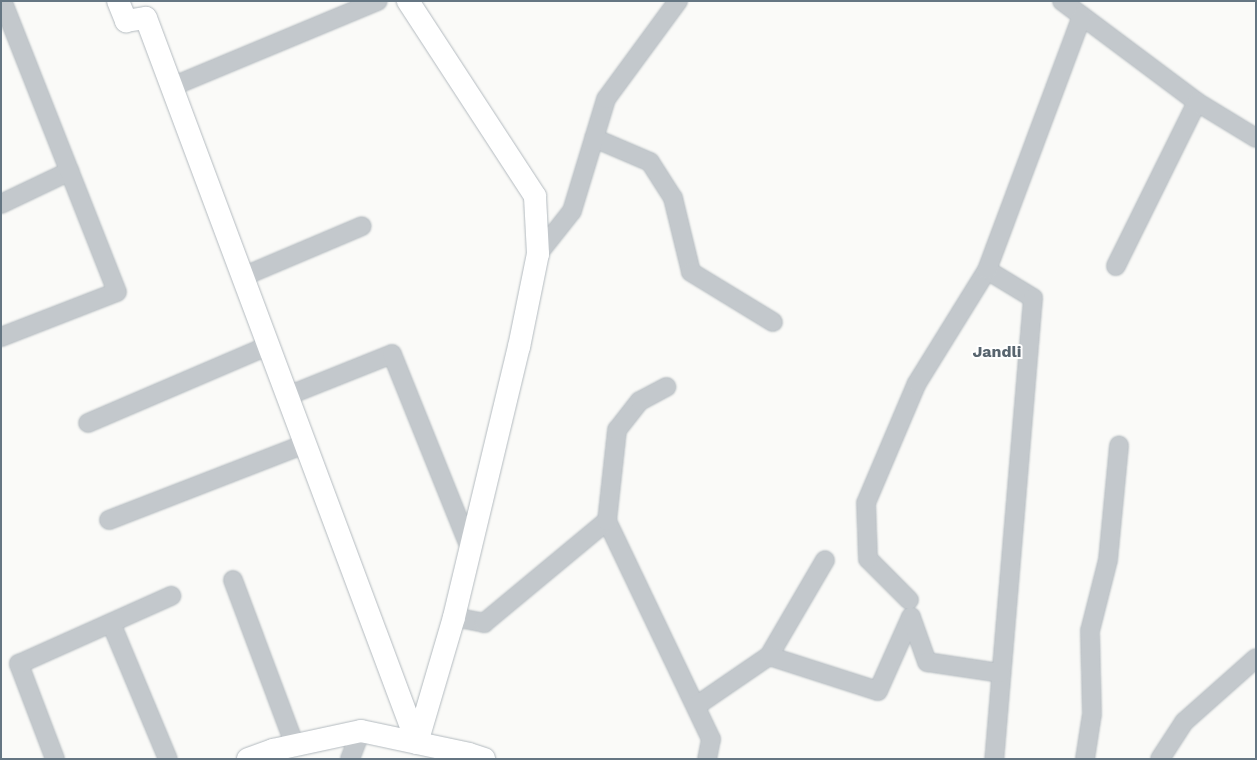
<!DOCTYPE html>
<style>
body{margin:0}
#map{position:relative;width:1257px;height:760px;overflow:hidden;background:#fafaf8;font-family:"Work Sans",sans-serif}
div>[style]{position:absolute}
[style*='--x']{left:calc(var(--x)*1px);top:calc(var(--y)*1px);width:calc(var(--w)*1px);rotate:calc(var(--a)*1deg)}
.roads{filter:drop-shadow(0 0 1px #b3babf) drop-shadow(0 0 1px #b3babf)}
.street>*{height:18px;margin:-9px;padding:0 9px;transform-origin:9px;border-radius:9px;background:#c3c8cc}
.secondary>*{height:22px;margin:-11px;padding:0 11px;transform-origin:11px;border-radius:11px;background:#fff}
span{translate:-50% -50%;white-space:nowrap;text-align:center;line-height:1.15;-webkit-text-stroke:4px #fff;paint-order:stroke}
.quarter-label{font-size:16px;color:#57646e;font-weight:700}
.frame{position:absolute;inset:0;border:2px solid #657683;pointer-events:none}
</style>
<div id="map">
<div class="roads">
<div class="street">
<i style="--x:1062;--y:1;--w:169;--a:36.8"></i>
<i style="--x:1197;--y:102;--w:183;--a:116.3"></i>
<i style="--x:171;--y:87;--w:224;--a:-22.6"></i>
<i style="--x:1197;--y:102;--w:69;--a:31.4"></i>
<i style="--x:594;--y:138;--w:61;--a:23.2"></i>
<i style="--x:650;--y:162;--w:43;--a:57.4"></i>
<i style="--x:673;--y:198;--w:76;--a:76.3"></i>
<i style="--x:691;--y:272;--w:96;--a:31.4"></i>
<i style="--x:1;--y:204;--w:76;--a:-25.6"></i>
<i style="--x:538;--y:254;--w:55;--a:-51.7"></i>
<i style="--x:572;--y:211;--w:117;--a:-73.1"></i>
<i style="--x:606;--y:99;--w:122;--a:-53.7"></i>
<i style="--x:987;--y:270;--w:54;--a:31.3"></i>
<i style="--x:1033;--y:298;--w:463;--a:94.8"></i>
<i style="--x:242;--y:277;--w:130;--a:-23"></i>
<i style="--x:1;--y:337;--w:124;--a:-21.2"></i>
<i style="--x:117;--y:292;--w:312;--a:-111.5"></i>
<i style="--x:287;--y:396;--w:113;--a:-21.8"></i>
<i style="--x:392;--y:354;--w:209;--a:68.1"></i>
<i style="--x:88;--y:423;--w:196;--a:-23.2"></i>
<i style="--x:109;--y:520;--w:210;--a:-21.2"></i>
<i style="--x:607;--y:521;--w:242;--a:64.5"></i>
<i style="--x:711;--y:739;--w:20;--a:101"></i>
<i style="--x:233;--y:580;--w:177;--a:69.5"></i>
<i style="--x:909;--y:600;--w:58;--a:-135"></i>
<i style="--x:868;--y:559;--w:56;--a:-92"></i>
<i style="--x:866;--y:503;--w:130;--a:-67"></i>
<i style="--x:917;--y:383;--w:133;--a:-58.2"></i>
<i style="--x:987;--y:270;--w:271;--a:-69.5"></i>
<i style="--x:454;--y:617;--w:31;--a:11"></i>
<i style="--x:484;--y:623;--w:160;--a:-39.7"></i>
<i style="--x:607;--y:521;--w:92;--a:-83.7"></i>
<i style="--x:617;--y:430;--w:37;--a:-52"></i>
<i style="--x:640;--y:401;--w:30;--a:-28"></i>
<i style="--x:111;--y:623;--w:147;--a:67.3"></i>
<i style="--x:769;--y:656;--w:111;--a:-59.7"></i>
<i style="--x:696;--y:706;--w:88;--a:-34.4"></i>
<i style="--x:769;--y:656;--w:114;--a:17.8"></i>
<i style="--x:878;--y:691;--w:81;--a:-66"></i>
<i style="--x:911;--y:617;--w:48;--a:70.4"></i>
<i style="--x:927;--y:662;--w:75;--a:8.5"></i>
<i style="--x:55;--y:759;--w:102;--a:-110.8"></i>
<i style="--x:19;--y:664;--w:167;--a:-24.1"></i>
<i style="--x:350;--y:759;--w:30;--a:-69"></i>
<i style="--x:1085;--y:759;--w:46;--a:-81.2"></i>
<i style="--x:1092;--y:714;--w:83;--a:-91.4"></i>
<i style="--x:1090;--y:631;--w:73;--a:-75.8"></i>
<i style="--x:1108;--y:560;--w:115;--a:-84.5"></i>
<i style="--x:1160;--y:759;--w:44;--a:-57"></i>
<i style="--x:1184;--y:722;--w:96;--a:-41.6"></i>
</div>
<div class="secondary">
<i style="--x:118;--y:1;--w:22;--a:68"></i>
<i style="--x:126;--y:21;--w:20;--a:-9"></i>
<i style="--x:146;--y:18;--w:774;--a:69.5"></i>
<i style="--x:417;--y:743;--w:131;--a:-73.6"></i>
<i style="--x:454;--y:617;--w:278;--a:-76.5"></i>
<i style="--x:519;--y:347;--w:95;--a:-78.5"></i>
<i style="--x:538;--y:254;--w:58;--a:-93"></i>
<i style="--x:535;--y:196;--w:233;--a:-123.1"></i>
<i style="--x:248;--y:759;--w:27;--a:-20"></i>
<i style="--x:273;--y:750;--w:90;--a:-12.2"></i>
<i style="--x:361;--y:731;--w:110;--a:12"></i>
<i style="--x:469;--y:754;--w:16;--a:18"></i>
</div>
</div>
<div class="quarter-label">
<span style="left:997px;top:352px">Jandli</span>
</div>
<div class="frame"></div>
</div>
